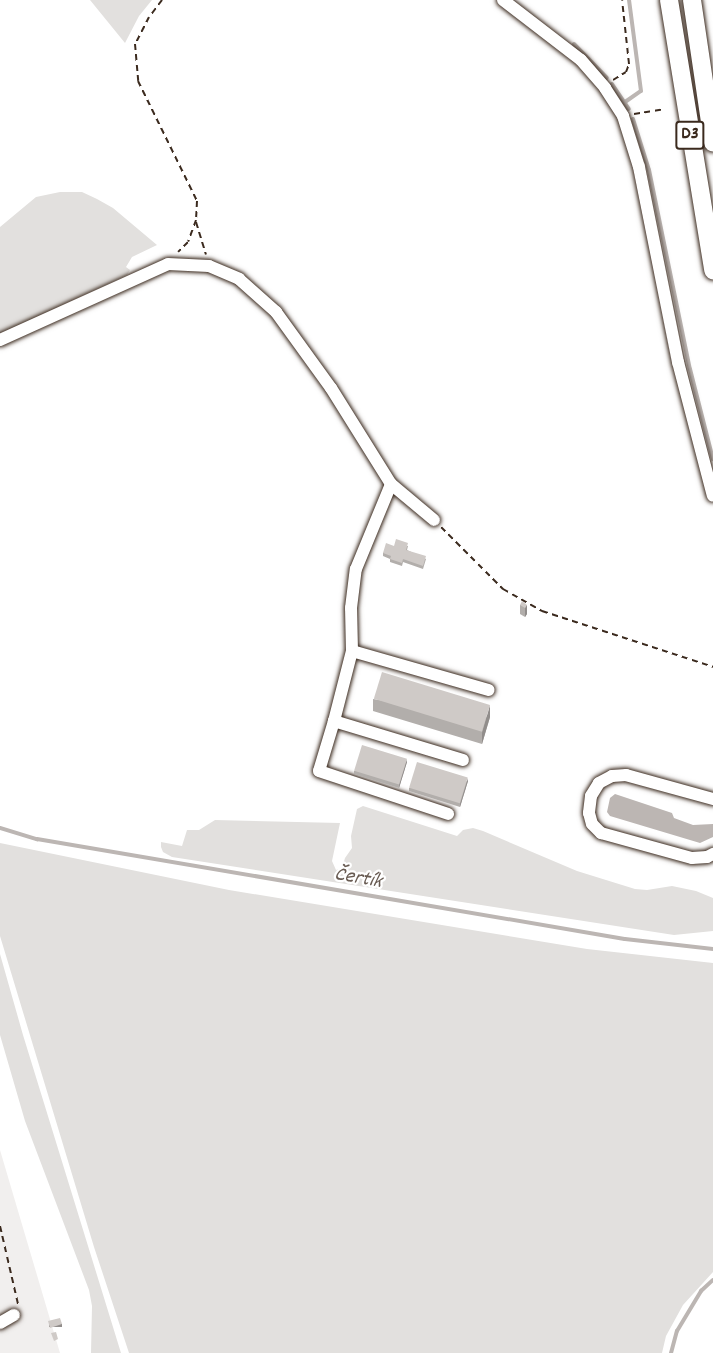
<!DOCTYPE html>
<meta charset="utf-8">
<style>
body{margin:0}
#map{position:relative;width:713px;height:1353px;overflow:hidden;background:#fff;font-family:Dekko,sans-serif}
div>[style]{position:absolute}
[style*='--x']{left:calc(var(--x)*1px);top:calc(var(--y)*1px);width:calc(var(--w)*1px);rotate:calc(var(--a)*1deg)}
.built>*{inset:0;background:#f1efee}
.green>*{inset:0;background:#e2e0de}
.water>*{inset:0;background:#bcb6b3}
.stream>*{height:4px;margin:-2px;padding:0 2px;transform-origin:2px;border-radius:2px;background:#bcb6b3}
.path>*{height:2px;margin-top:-1px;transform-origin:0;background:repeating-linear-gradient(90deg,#3b2a1e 0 6px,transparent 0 10.5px)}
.roads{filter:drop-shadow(0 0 2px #3b2a1e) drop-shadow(0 0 2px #3b2a1e)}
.minor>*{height:12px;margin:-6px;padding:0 6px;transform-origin:6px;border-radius:6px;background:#fff}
.highway>*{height:18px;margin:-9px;padding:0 9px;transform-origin:9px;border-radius:9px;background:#fff}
.wall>*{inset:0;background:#b2aeab}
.shaded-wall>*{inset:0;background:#918d8b;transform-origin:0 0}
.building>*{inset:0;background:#cfcac7;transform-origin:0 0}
span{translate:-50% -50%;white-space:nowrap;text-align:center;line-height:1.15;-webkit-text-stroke:4.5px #fff;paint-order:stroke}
.shield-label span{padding:2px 4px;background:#fff;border:2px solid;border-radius:4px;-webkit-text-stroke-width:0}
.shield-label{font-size:18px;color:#3b2a1e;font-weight:700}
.water-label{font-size:21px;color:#685b52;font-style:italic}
</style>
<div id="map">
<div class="built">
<i style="clip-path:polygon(0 1150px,60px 1353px,0 1353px)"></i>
</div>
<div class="green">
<i style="clip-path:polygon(90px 0,152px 0,139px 16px,125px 43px)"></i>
<i style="clip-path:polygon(60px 192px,82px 192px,97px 199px,113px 208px,157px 245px,132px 257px,126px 267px,130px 270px,127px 275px,0 334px,0 227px,36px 197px)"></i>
<i style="clip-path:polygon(363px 806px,457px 836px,463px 830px,473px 828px,483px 831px,577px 871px,635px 889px,647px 890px,672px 886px,696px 891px,713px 898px,713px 931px,674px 935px,172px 857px,163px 852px,161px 847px,161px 842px,182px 846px,187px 830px,199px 830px,215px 820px,340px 823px,332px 861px,336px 870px,342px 868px,345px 858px,352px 848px,351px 836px,357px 809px)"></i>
<i style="clip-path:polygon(0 843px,229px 890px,587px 949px,713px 963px,713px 1272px,683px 1305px,666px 1336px,662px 1353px,129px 1353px,94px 1247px,0 936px)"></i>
<i style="clip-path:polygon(0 954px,23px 1035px,121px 1353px,91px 1353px,92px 1306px,89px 1290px,25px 1121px,0 1035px)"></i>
</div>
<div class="water">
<i style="clip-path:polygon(615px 794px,672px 813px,674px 818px,693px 825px,713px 824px,713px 837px,700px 843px,610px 816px,607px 812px,610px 798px)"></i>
</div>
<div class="stream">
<i style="--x:574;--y:44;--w:47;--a:45.9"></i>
<i style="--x:612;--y:84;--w:30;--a:56"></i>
<i style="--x:625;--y:102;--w:19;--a:-35"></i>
<i style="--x:641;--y:91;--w:92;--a:-97.5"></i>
<i style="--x:633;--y:119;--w:53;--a:72.6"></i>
<i style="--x:649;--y:170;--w:203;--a:78.4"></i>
<i style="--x:690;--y:369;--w:93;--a:75.7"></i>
<i style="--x:0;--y:828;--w:39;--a:17"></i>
<i style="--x:37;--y:839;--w:596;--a:9.65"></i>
<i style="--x:625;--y:939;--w:89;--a:6.5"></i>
<i style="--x:671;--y:1353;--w:23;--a:-75"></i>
<i style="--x:677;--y:1331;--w:47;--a:-59"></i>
<i style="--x:701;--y:1291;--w:16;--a:-43"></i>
</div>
<div class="path">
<i style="--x:162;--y:0;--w:21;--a:127"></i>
<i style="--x:149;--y:17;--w:30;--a:117"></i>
<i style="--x:135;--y:44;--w:37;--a:85"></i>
<i style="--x:138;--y:81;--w:134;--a:63.8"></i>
<i style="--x:197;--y:201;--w:19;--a:93"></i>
<i style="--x:196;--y:220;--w:23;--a:110"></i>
<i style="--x:188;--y:242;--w:14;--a:135"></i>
<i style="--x:613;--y:80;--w:15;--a:-32"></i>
<i style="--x:626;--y:72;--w:9;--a:-69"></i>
<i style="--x:629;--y:64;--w:64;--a:-96.2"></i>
<i style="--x:634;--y:114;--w:30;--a:-9"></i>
<i style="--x:196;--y:222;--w:34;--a:73"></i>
<i style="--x:441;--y:527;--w:88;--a:45"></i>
<i style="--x:503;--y:589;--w:45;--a:29.4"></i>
<i style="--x:542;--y:611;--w:180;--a:18.1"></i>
<i style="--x:0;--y:1226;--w:80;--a:77"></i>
</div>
<div class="roads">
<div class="minor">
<i style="--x:503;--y:0;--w:98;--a:37.6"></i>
<i style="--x:581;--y:60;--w:37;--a:49"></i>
<i style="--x:605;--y:88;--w:33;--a:57"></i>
<i style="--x:623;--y:116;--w:53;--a:72.6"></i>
<i style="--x:639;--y:167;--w:199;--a:78.7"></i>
<i style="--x:678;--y:362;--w:138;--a:75.4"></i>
<i style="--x:0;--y:340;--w:184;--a:-24.3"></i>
<i style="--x:168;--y:264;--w:41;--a:2.8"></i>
<i style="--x:209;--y:266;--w:33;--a:23"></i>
<i style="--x:239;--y:279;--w:50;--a:41.7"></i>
<i style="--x:276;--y:312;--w:94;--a:54.1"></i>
<i style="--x:331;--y:388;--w:113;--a:58"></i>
<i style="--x:391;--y:484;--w:56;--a:39.9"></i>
<i style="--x:352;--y:651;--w:43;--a:-91.3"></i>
<i style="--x:351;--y:608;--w:39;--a:-83"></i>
<i style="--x:356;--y:569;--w:92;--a:-67.6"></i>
<i style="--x:334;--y:721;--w:52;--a:106.7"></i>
<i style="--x:319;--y:771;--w:136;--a:18.4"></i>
<i style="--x:463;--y:760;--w:135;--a:-163.2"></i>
<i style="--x:334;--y:721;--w:72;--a:-75.6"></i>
<i style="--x:352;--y:651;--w:142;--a:15.9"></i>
<i style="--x:713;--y:799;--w:90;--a:-164.6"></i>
<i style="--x:626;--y:775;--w:14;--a:176"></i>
<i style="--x:612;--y:776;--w:15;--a:152"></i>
<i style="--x:599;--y:783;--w:15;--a:122"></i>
<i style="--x:591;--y:796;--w:17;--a:97"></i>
<i style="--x:589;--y:813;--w:11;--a:75"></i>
<i style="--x:592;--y:824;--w:13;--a:45"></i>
<i style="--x:601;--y:833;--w:94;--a:15.4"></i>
<i style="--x:692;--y:858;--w:15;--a:-4"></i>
<i style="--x:707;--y:857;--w:7;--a:-27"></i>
<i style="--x:0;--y:1323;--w:16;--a:-30"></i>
</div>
<div class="highway">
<i style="--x:669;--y:0;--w:274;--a:80.7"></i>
<i style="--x:692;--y:0;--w:144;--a:81.6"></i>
</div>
</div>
<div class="wall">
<i style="clip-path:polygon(394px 546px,408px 546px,407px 550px,426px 559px,423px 569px,403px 562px,402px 566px,390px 562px,390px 559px,383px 556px,383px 553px)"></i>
<i style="clip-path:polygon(520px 605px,527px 605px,527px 614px,525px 617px,520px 614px)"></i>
<i style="clip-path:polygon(373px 699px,490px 717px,482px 744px,373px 711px)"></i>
<i style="clip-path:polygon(407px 762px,399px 788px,354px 774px,354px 771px)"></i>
<i style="clip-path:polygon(468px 781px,460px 807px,409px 791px,409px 788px)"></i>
</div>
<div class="shaded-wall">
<i style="clip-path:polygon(527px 605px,527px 614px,525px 617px,525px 608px)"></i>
<i style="clip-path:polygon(490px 705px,490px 717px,482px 744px,482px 733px)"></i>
<i style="clip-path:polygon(407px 759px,407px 762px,399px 788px,399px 785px)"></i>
<i style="clip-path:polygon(468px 778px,468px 781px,460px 807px,460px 804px)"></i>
<i style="left:62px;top:1324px;width:3px;height:13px;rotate:90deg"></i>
</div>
<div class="building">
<i style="clip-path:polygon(396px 539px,408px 543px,406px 550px,426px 556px,423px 566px,403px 559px,402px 563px,390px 559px,391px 556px,383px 553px,386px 543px,394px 546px)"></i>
<i style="clip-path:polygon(522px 601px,527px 605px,525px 608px,520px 605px)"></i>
<i style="left:382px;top:672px;width:113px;height:28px;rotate:17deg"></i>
<i style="left:362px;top:745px;width:47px;height:27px;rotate:17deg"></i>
<i style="left:417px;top:762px;width:53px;height:27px;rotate:17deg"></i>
<i style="clip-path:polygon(60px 1318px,62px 1324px,50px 1328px,48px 1321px)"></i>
<i style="clip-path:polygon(56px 1332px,58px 1339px,54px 1341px,51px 1333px)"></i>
</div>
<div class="shield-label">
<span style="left:690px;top:135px">D3</span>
</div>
<div class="water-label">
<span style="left:358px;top:879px;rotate:10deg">Čertík</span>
</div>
</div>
